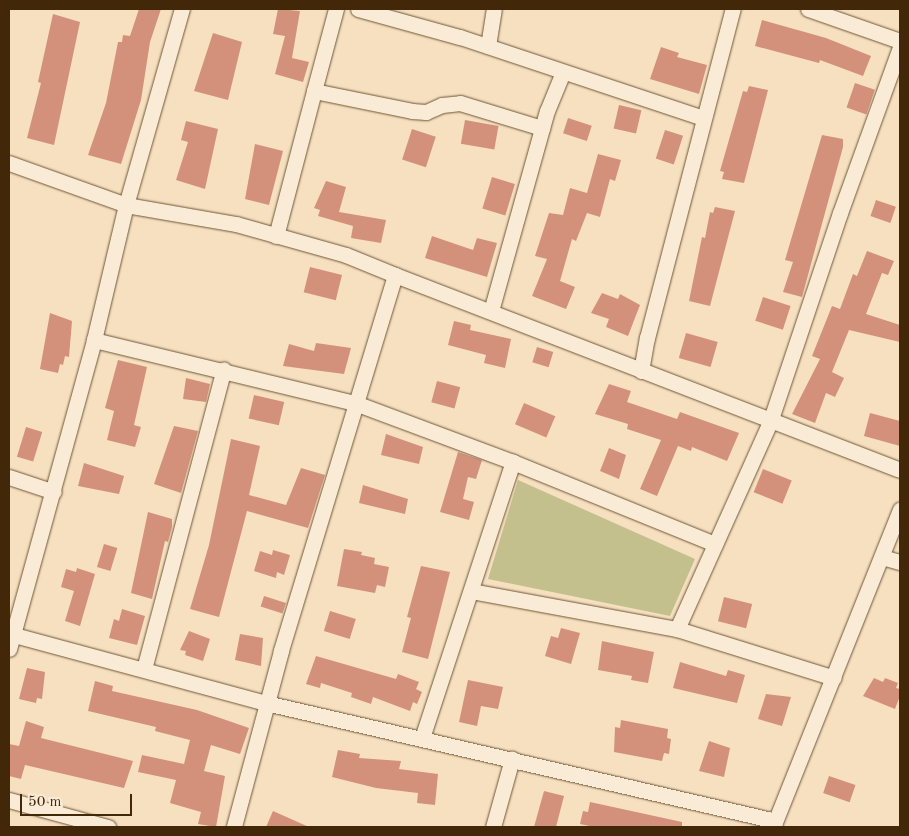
<!DOCTYPE html>
<style>
body{margin:0}
#map{position:relative;width:909px;height:836px;overflow:hidden;background:#f6e0bf;font-family:"Old Standard TT",serif}
div>[style]{position:absolute}
[style*='--x']{left:calc(var(--x)*1px);top:calc(var(--y)*1px);width:calc(var(--w)*1px);rotate:calc(var(--a)*1deg)}
.green>*{inset:0;background:#c3c08d}
.building>*{inset:0;background:#d3917b;transform-origin:0 0}
.roads{filter:drop-shadow(0 0 1px #6f5536) drop-shadow(0 0 1px #6f5536)}
.minor>*{height:15px;margin:-7.5px;padding:0 7.5px;transform-origin:7.5px;border-radius:7.5px;background:#f9ebd5}
span{translate:-50% -50%;white-space:nowrap;text-align:center;line-height:1.15;-webkit-text-stroke:4px #f9ebd5;paint-order:stroke}
.frame{position:absolute;inset:0;border:10px solid #422709;pointer-events:none}
.scale{position:absolute;left:20px;top:794px;width:112px;height:22px;box-sizing:border-box;border:2px solid #422709;border-top:0;padding-left:6px;font-size:15px;line-height:18px;white-space:nowrap;color:#422709;-webkit-text-stroke:4px #f9ebd5;paint-order:stroke}
</style>
<div id="map">
<div class="green">
<i style="clip-path:polygon(518px 480px,695px 559px,670px 616px,488px 579px)"></i>
</div>
<div class="building">
<i style="clip-path:polygon(139px 9px,161px 9px,150px 42px,141px 100px,121px 164px,88px 155px,106px 103px,118px 42px,122px 42px,123px 35px,130px 36px)"></i>
<i style="clip-path:polygon(278px 9px,300px 11px,292px 58px,309px 62px,303px 82px,275px 74px,285px 36px,273px 34px)"></i>
<i style="clip-path:polygon(53px 14px,80px 22px,54px 145px,27px 138px,41px 83px,38px 82px)"></i>
<i style="clip-path:polygon(762px 20px,826px 38px,871px 56px,863px 76px,820px 60px,819px 63px,755px 46px)"></i>
<i style="clip-path:polygon(213px 33px,242px 42px,228px 100px,194px 91px)"></i>
<i style="clip-path:polygon(661px 47px,679px 53px,677px 57px,707px 65px,699px 94px,650px 79px)"></i>
<i style="left:855px;top:83px;width:21px;height:26px;rotate:19deg"></i>
<i style="clip-path:polygon(749px 86px,768px 90px,744px 183px,722px 179px,724px 172px,720px 171px,743px 91px,747px 92px)"></i>
<i style="left:619px;top:105px;width:23px;height:24px;rotate:13deg"></i>
<i style="left:568px;top:118px;width:25px;height:16px;rotate:18deg"></i>
<i style="left:465px;top:120px;width:34px;height:24px;rotate:10deg"></i>
<i style="clip-path:polygon(186px 121px,218px 129px,205px 189px,176px 180px,188px 142px,181px 140px)"></i>
<i style="left:412px;top:129px;width:25px;height:32px;rotate:18deg"></i>
<i style="left:665px;top:130px;width:19px;height:30px;rotate:18deg"></i>
<i style="clip-path:polygon(822px 135px,843px 139px,843px 147px,802px 297px,783px 292px,793px 262px,785px 260px)"></i>
<i style="clip-path:polygon(255px 144px,283px 151px,269px 205px,245px 199px)"></i>
<i style="clip-path:polygon(598px 154px,621px 160px,615px 181px,610px 179px,600px 217px,587px 213px,576px 241px,572px 239px,560px 281px,575px 287px,566px 309px,532px 296px,547px 259px,535px 256px,549px 213px,563px 215px,570px 188px,587px 193px)"></i>
<i style="left:492px;top:177px;width:24px;height:33px;rotate:17deg"></i>
<i style="clip-path:polygon(326px 181px,346px 187px,339px 212px,386px 220px,381px 243px,351px 238px,353px 226px,318px 216px,320px 210px,314px 208px)"></i>
<i style="left:876px;top:200px;width:21px;height:17px;rotate:19deg"></i>
<i style="clip-path:polygon(715px 207px,735px 211px,710px 306px,689px 301px,702px 237px,705px 238px,710px 212px,713px 213px)"></i>
<i style="clip-path:polygon(432px 236px,473px 250px,477px 238px,497px 243px,487px 277px,425px 258px)"></i>
<i style="clip-path:polygon(867px 251px,894px 261px,888px 275px,882px 273px,866px 314px,900px 325px,900px 342px,849px 330px,832px 372px,844px 378px,835px 397px,826px 393px,815px 423px,792px 414px,820px 359px,812px 356px,832px 306px,840px 309px,853px 274px,857px 276px)"></i>
<i style="left:310px;top:267px;width:33px;height:26px;rotate:14deg"></i>
<i style="clip-path:polygon(602px 293px,618px 299px,620px 294px,640px 305px,628px 336px,606px 327px,609px 319px,591px 313px)"></i>
<i style="left:763px;top:297px;width:29px;height:25px;rotate:18deg"></i>
<i style="clip-path:polygon(50px 313px,72px 321px,69px 357px,65px 356px,63px 365px,60px 364px,58px 373px,40px 369px)"></i>
<i style="clip-path:polygon(454px 321px,471px 325px,470px 330px,511px 339px,505px 368px,484px 363px,486px 355px,448px 345px)"></i>
<i style="left:686px;top:333px;width:33px;height:26px;rotate:16deg"></i>
<i style="clip-path:polygon(316px 343px,351px 348px,344px 374px,283px 366px,289px 344px,314px 351px)"></i>
<i style="left:537px;top:347px;width:17px;height:16px;rotate:17deg"></i>
<i style="clip-path:polygon(118px 360px,147px 367px,134px 425px,141px 427px,135px 447px,107px 440px,114px 411px,105px 408px)"></i>
<i style="clip-path:polygon(186px 378px,210px 384px,206px 402px,183px 399px)"></i>
<i style="left:437px;top:381px;width:24px;height:22px;rotate:15deg"></i>
<i style="clip-path:polygon(609px 384px,631px 391px,627px 402px,677px 419px,680px 412px,739px 433px,727px 461px,692px 447px,691px 451px,678px 446px,657px 496px,640px 489px,661px 440px,627px 429px,628px 424px,595px 414px)"></i>
<i style="left:254px;top:395px;width:31px;height:24px;rotate:13deg"></i>
<i style="left:524px;top:403px;width:34px;height:23px;rotate:23deg"></i>
<i style="clip-path:polygon(870px 413px,900px 421px,900px 446px,864px 436px)"></i>
<i style="clip-path:polygon(174px 426px,198px 431px,181px 493px,154px 484px)"></i>
<i style="left:26px;top:427px;width:17px;height:31px;rotate:17deg"></i>
<i style="clip-path:polygon(386px 434px,423px 447px,419px 464px,381px 455px)"></i>
<i style="clip-path:polygon(231px 439px,260px 446px,249px 495px,286px 505px,301px 468px,325px 475px,308px 528px,247px 511px,219px 617px,190px 609px,209px 545px)"></i>
<i style="clip-path:polygon(609px 448px,626px 455px,619px 479px,600px 471px)"></i>
<i style="clip-path:polygon(458px 452px,482px 460px,476px 479px,468px 477px,463px 499px,474px 502px,469px 520px,440px 512px)"></i>
<i style="clip-path:polygon(84px 463px,124px 476px,119px 494px,78px 486px)"></i>
<i style="left:763px;top:469px;width:31px;height:25px;rotate:22deg"></i>
<i style="clip-path:polygon(363px 485px,408px 499px,405px 514px,359px 503px)"></i>
<i style="clip-path:polygon(148px 512px,172px 519px,172px 527px,168px 542px,165px 541px,152px 599px,131px 593px)"></i>
<i style="left:104px;top:544px;width:14px;height:24px;rotate:17deg"></i>
<i style="clip-path:polygon(344px 549px,362px 552px,361px 555px,375px 558px,374px 564px,389px 567px,385px 587px,377px 585px,375px 593px,337px 586px)"></i>
<i style="clip-path:polygon(273px 550px,290px 555px,284px 575px,277px 572px,276px 578px,254px 571px,260px 551px,272px 555px)"></i>
<i style="clip-path:polygon(421px 566px,450px 572px,428px 659px,402px 652px,411px 618px,407px 617px)"></i>
<i style="clip-path:polygon(77px 568px,95px 574px,80px 626px,65px 621px,74px 591px,61px 587px,66px 569px,76px 572px)"></i>
<i style="left:264px;top:596px;width:23px;height:11px;rotate:18deg"></i>
<i style="left:724px;top:597px;width:29px;height:25px;rotate:14deg"></i>
<i style="clip-path:polygon(122px 609px,145px 616px,137px 645px,109px 638px,114px 619px,119px 621px)"></i>
<i style="left:330px;top:611px;width:27px;height:21px;rotate:17deg"></i>
<i style="clip-path:polygon(561px 628px,580px 633px,571px 664px,545px 656px,551px 636px,558px 638px)"></i>
<i style="clip-path:polygon(189px 631px,210px 639px,203px 661px,185px 655px,186px 651px,180px 650px)"></i>
<i style="clip-path:polygon(240px 634px,263px 638px,261px 666px,235px 660px)"></i>
<i style="clip-path:polygon(602px 641px,654px 652px,648px 683px,631px 680px,632px 676px,598px 670px)"></i>
<i style="clip-path:polygon(316px 656px,396px 679px,398px 674px,419px 682px,416px 689px,422px 692px,417px 704px,413px 702px,410px 711px,373px 697px,371px 704px,351px 697px,352px 693px,321px 683px,320px 688px,306px 684px)"></i>
<i style="clip-path:polygon(680px 662px,726px 676px,728px 670px,745px 675px,737px 703px,673px 688px)"></i>
<i style="clip-path:polygon(27px 668px,45px 672px,42px 699px,37px 698px,36px 703px,19px 699px)"></i>
<i style="clip-path:polygon(874px 678px,883px 682px,885px 678px,898px 683px,896px 688px,900px 689px,900px 696px,895px 709px,863px 696px)"></i>
<i style="clip-path:polygon(468px 680px,503px 687px,498px 709px,481px 706px,477px 726px,459px 722px)"></i>
<i style="clip-path:polygon(95px 681px,113px 686px,112px 691px,197px 710px,249px 728px,240px 754px,211px 745px,204px 771px,225px 776px,216px 827px,198px 824px,201px 812px,170px 803px,176px 780px,138px 772px,142px 755px,184px 764px,190px 740px,155px 731px,156px 727px,88px 711px)"></i>
<i style="clip-path:polygon(766px 694px,791px 697px,782px 726px,758px 719px)"></i>
<i style="clip-path:polygon(621px 720px,668px 729px,667px 738px,671px 739px,669px 754px,664px 753px,662px 761px,614px 752px,615px 727px,620px 728px)"></i>
<i style="clip-path:polygon(26px 721px,44px 727px,41px 738px,133px 761px,124px 788px,25px 765px,21px 779px,9px 776px,9px 744px,19px 746px)"></i>
<i style="clip-path:polygon(709px 741px,730px 748px,724px 777px,699px 771px)"></i>
<i style="clip-path:polygon(338px 750px,360px 754px,359px 758px,401px 761px,399px 769px,438px 774px,435px 805px,417px 803px,418px 793px,376px 788px,332px 777px)"></i>
<i style="left:829px;top:776px;width:28px;height:18px;rotate:19deg"></i>
<i style="clip-path:polygon(544px 791px,564px 796px,556px 827px,534px 827px)"></i>
<i style="clip-path:polygon(590px 802px,682px 822px,682px 827px,594px 827px,580px 824px,583px 811px,588px 812px)"></i>
<i style="clip-path:polygon(273px 811px,309px 827px,266px 827px)"></i>
</div>
<div class="roads">
<div class="minor">
<i style="--x:358;--y:9;--w:106;--a:15.4"></i>
<i style="--x:460;--y:37;--w:256;--a:18.4"></i>
<i style="--x:808;--y:9;--w:97;--a:19.2"></i>
<i style="--x:488;--y:46;--w:37;--a:-81"></i>
<i style="--x:314;--y:91;--w:85;--a:-75"></i>
<i style="--x:9;--y:163;--w:124;--a:19.7"></i>
<i style="--x:126;--y:205;--w:112;--a:9.8"></i>
<i style="--x:236;--y:224;--w:114;--a:15.7"></i>
<i style="--x:346;--y:255;--w:53;--a:22.2"></i>
<i style="--x:395;--y:275;--w:393;--a:106.9"></i>
<i style="--x:281;--y:651;--w:182;--a:105"></i>
<i style="--x:276;--y:236;--w:150;--a:-75.3"></i>
<i style="--x:314;--y:91;--w:100;--a:11.5"></i>
<i style="--x:412;--y:111;--w:14;--a:4"></i>
<i style="--x:426;--y:112;--w:17;--a:-24"></i>
<i style="--x:442;--y:105;--w:18;--a:-6"></i>
<i style="--x:460;--y:103;--w:86;--a:17"></i>
<i style="--x:395;--y:275;--w:541;--a:21.11"></i>
<i style="--x:491;--y:311;--w:208;--a:-74.4"></i>
<i style="--x:547;--y:111;--w:42;--a:-67.7"></i>
<i style="--x:94;--y:340;--w:139;--a:-76.7"></i>
<i style="--x:126;--y:205;--w:204;--a:-74.1"></i>
<i style="--x:641;--y:371;--w:34;--a:-80"></i>
<i style="--x:647;--y:338;--w:340;--a:-75.4"></i>
<i style="--x:9;--y:477;--w:47;--a:18.4"></i>
<i style="--x:882;--y:557;--w:19;--a:16"></i>
<i style="--x:471;--y:591;--w:209;--a:10.5"></i>
<i style="--x:677;--y:629;--w:164;--a:17.3"></i>
<i style="--x:677;--y:629;--w:227;--a:-65.8"></i>
<i style="--x:770;--y:422;--w:220;--a:-71.5"></i>
<i style="--x:840;--y:213;--w:177;--a:-70.1"></i>
<i style="--x:14;--y:635;--w:261;--a:15.1"></i>
<i style="--x:266;--y:703;--w:523;--a:13.03"></i>
<i style="--x:9;--y:649;--w:320;--a:-74.6"></i>
<i style="--x:94;--y:340;--w:268;--a:13.6"></i>
<i style="--x:355;--y:403;--w:169;--a:20.5"></i>
<i style="--x:513;--y:462;--w:218;--a:22.1"></i>
<i style="--x:144;--y:669;--w:310;--a:-75.1"></i>
<i style="--x:422;--y:738;--w:291;--a:-71.8"></i>
<i style="--x:9;--y:800;--w:103;--a:15.3"></i>
<i style="--x:493;--y:827;--w:71;--a:-74.4"></i>
<i style="--x:773;--y:827;--w:342;--a:-68.2"></i>
</div>
</div>
<div class="frame"></div>
<div class="scale">50 m</div>
</div>
